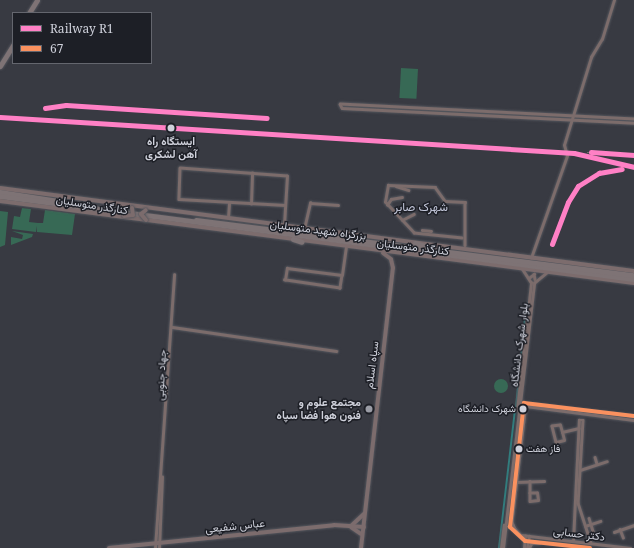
<!DOCTYPE html>
<meta charset="utf-8">
<style>
body{margin:0}
#map{position:relative;width:634px;height:548px;overflow:hidden;background:#383a42;font-family:"Noto Serif",Vazirmatn,serif}
div>[style]{position:absolute}
[style*='--x']{left:calc(var(--x)*1px);top:calc(var(--y)*1px);width:calc(var(--w)*1px);rotate:calc(var(--a)*1deg)}
.green>*{inset:0;background:#376955;transform-origin:0 0}
.round{border-radius:50%}
.canal>*{height:2px;margin:-1px;padding:0 1px;transform-origin:1px;border-radius:1px;background:#327d7e}
.roads{filter:drop-shadow(0 0 1px #54565d) drop-shadow(0 0 1px #54565d)}
.minor>*{height:2.5px;margin:-1.25px;padding:0 1.25px;transform-origin:1.25px;border-radius:1.25px;background:#7c6c6b}
.major>*{height:4px;margin:-2px;padding:0 2px;transform-origin:2px;border-radius:2px;background:#7c6c6d}
.highway>*{height:5px;margin:-2.5px;padding:0 2.5px;transform-origin:2.5px;border-radius:2.5px;background:#7e7375}
.rail>*{height:1px;margin-top:-0.5px;transform-origin:0;background:repeating-linear-gradient(90deg,#797071 0 6px,transparent 0 9px)}
.bridges{filter:drop-shadow(0 0 1px #54565d) drop-shadow(0 0 1px #54565d)}
.major-bridge>*{height:4px;margin:-2px;padding:0 2px;transform-origin:2px;border-radius:2px;background:#7c6c6d}
.bus-1>*{height:4px;margin:-2px;padding:0 2px;transform-origin:2px;border-radius:2px;background:#fa915f}
.rail-1>*{height:5px;margin:-2.5px;padding:0 2.5px;transform-origin:2.5px;border-radius:2.5px;background:#ff80c5}
.dots>*{width:11px;height:11px;translate:-50% -50%;box-sizing:border-box;border:2px solid #1d1f26;border-radius:50%}
span{translate:-50% -50%;white-space:nowrap;text-align:center;line-height:1.15;-webkit-text-stroke:3px #1d1f26;paint-order:stroke}
.bus-label{font-size:10px;color:#cfd1db}
.right{translate:-100% -50%;text-align:right}
.left{translate:0 -50%;text-align:left}
.stop-label{font-size:11px;color:#cfd1db;font-weight:700}
.street-label{font-size:11px;color:#cfd1db}
.poi-label{font-size:11px;color:#cfd1db;font-weight:700}
.neighbourhood-label{font-size:12px;color:#c2c6d9}
.legend{position:absolute;left:12px;top:12px;width:140px;height:52px;box-sizing:border-box;background:#1d1f26;border:1px solid #64666e;margin:0;padding:5px 7px;list-style:none;font-size:12px;color:#cfd1db}
.legend li{display:flex;align-items:center;gap:8px;height:20px}
.legend b{width:20px;border:1px solid #64666e}
</style>
<div id="map">
<div class="green">
<i style="left:401px;top:68px;width:17px;height:30px;rotate:3deg"></i>
<i style="clip-path:polygon(22px 208px,31px 209px,29px 222px,38px 223px,43px 223px,45px 210px,75px 214px,72px 235px,37px 232px,37px 226px,36px 232px,12px 229px,14px 216px,20px 217px)"></i>
<i style="clip-path:polygon(0 211px,8px 212px,5px 245px,0 247px)"></i>
<i style="clip-path:polygon(12px 231px,33px 234px,32px 237px,11px 245px,11px 237px,22px 239px,23px 235px)"></i>
<i class="round" style="left:494px;top:379px;width:14px;height:14px"></i>
</div>
<div class="canal">
<i style="--x:526;--y:315;--w:12;--a:-81"></i>
<i style="--x:516;--y:407;--w:88;--a:-84.2"></i>
<i style="--x:499;--y:548;--w:140;--a:-83.4"></i>
</div>
<div class="roads">
<div class="minor">
<i style="--x:634;--y:119;--w:294;--a:-177.1"></i>
<i style="--x:340;--y:104;--w:4;--a:63"></i>
<i style="--x:342;--y:108;--w:292;--a:2.9"></i>
<i style="--x:396;--y:186;--w:13;--a:18"></i>
<i style="--x:251;--y:204;--w:31;--a:-88"></i>
<i style="--x:387;--y:205;--w:7;--a:-56"></i>
<i style="--x:391;--y:199;--w:11;--a:-10"></i>
<i style="--x:228;--y:218;--w:15;--a:-86"></i>
<i style="--x:402;--y:220;--w:13;--a:-27"></i>
<i style="--x:284;--y:225;--w:49;--a:-86.5"></i>
<i style="--x:287;--y:176;--w:107;--a:-175.7"></i>
<i style="--x:180;--y:168;--w:31;--a:92"></i>
<i style="--x:179;--y:199;--w:106;--a:3.2"></i>
<i style="--x:304;--y:229;--w:27;--a:-77"></i>
<i style="--x:310;--y:203;--w:28;--a:4"></i>
<i style="--x:422;--y:230;--w:9;--a:6"></i>
<i style="--x:462;--y:238;--w:48;--a:-174.1"></i>
<i style="--x:414;--y:233;--w:42;--a:-133.1"></i>
<i style="--x:385;--y:202;--w:17;--a:-80"></i>
<i style="--x:388;--y:185;--w:47;--a:2.4"></i>
<i style="--x:435;--y:187;--w:17;--a:54"></i>
<i style="--x:445;--y:201;--w:20;--a:3"></i>
<i style="--x:465;--y:202;--w:43;--a:90"></i>
<i style="--x:531;--y:258;--w:108;--a:-70.6"></i>
<i style="--x:567;--y:156;--w:11;--a:-105"></i>
<i style="--x:564;--y:145;--w:92;--a:-72.9"></i>
<i style="--x:591;--y:57;--w:21;--a:-59"></i>
<i style="--x:602;--y:39;--w:41;--a:-72.9"></i>
<i style="--x:287;--y:268;--w:55;--a:7.3"></i>
<i style="--x:342;--y:275;--w:13;--a:99"></i>
<i style="--x:340;--y:288;--w:56;--a:-171.7"></i>
<i style="--x:285;--y:280;--w:12;--a:-81"></i>
<i style="--x:342;--y:275;--w:27;--a:-82"></i>
<i style="--x:530;--y:277;--w:5;--a:-37"></i>
<i style="--x:534;--y:274;--w:5;--a:79"></i>
<i style="--x:172;--y:327;--w:166;--a:8.3"></i>
<i style="--x:526;--y:403;--w:120;--a:96.7"></i>
<i style="--x:512;--y:522;--w:8;--a:67"></i>
<i style="--x:515;--y:529;--w:8;--a:45"></i>
<i style="--x:521;--y:535;--w:110;--a:6.8"></i>
<i style="--x:525;--y:406;--w:110;--a:7.3"></i>
<i style="--x:517;--y:410;--w:128;--a:-83.7"></i>
<i style="--x:531;--y:283;--w:17;--a:-123"></i>
<i style="--x:579;--y:420;--w:4;--a:0"></i>
<i style="--x:583;--y:420;--w:83;--a:93.4"></i>
<i style="--x:578;--y:503;--w:42;--a:72"></i>
<i style="--x:562;--y:432;--w:7;--a:-106"></i>
<i style="--x:560;--y:425;--w:8;--a:173"></i>
<i style="--x:552;--y:426;--w:16;--a:76"></i>
<i style="--x:556;--y:442;--w:8;--a:-14"></i>
<i style="--x:564;--y:440;--w:8;--a:-104"></i>
<i style="--x:562;--y:432;--w:17;--a:-13"></i>
<i style="--x:595;--y:457;--w:7;--a:74"></i>
<i style="--x:580;--y:470;--w:28;--a:-18"></i>
<i style="--x:530;--y:481;--w:20;--a:90"></i>
<i style="--x:530;--y:501;--w:8;--a:-7"></i>
<i style="--x:538;--y:500;--w:7;--a:-98"></i>
<i style="--x:537;--y:493;--w:7;--a:180"></i>
<i style="--x:516;--y:482;--w:28;--a:-2"></i>
<i style="--x:589;--y:518;--w:14;--a:73"></i>
<i style="--x:585;--y:526;--w:16;--a:-18"></i>
<i style="--x:620;--y:529;--w:9;--a:69"></i>
<i style="--x:614;--y:532;--w:21;--a:-19"></i>
<i style="--x:573;--y:541;--w:121;--a:-87.2"></i>
<i style="--x:155;--y:548;--w:274;--a:-86"></i>
<i style="--x:159;--y:548;--w:71;--a:-87.6"></i>
<i style="--x:501;--y:548;--w:23;--a:-83"></i>
<i style="--x:503;--y:548;--w:267;--a:-83.3"></i>
<i style="--x:534;--y:283;--w:16;--a:-40"></i>
<i style="--x:524;--y:548;--w:12;--a:-85"></i>
<i style="--x:527;--y:548;--w:12;--a:-81"></i>
<i style="--x:529;--y:548;--w:4;--a:-63"></i>
<i style="--x:531;--y:544;--w:9;--a:0"></i>
<i style="--x:590;--y:548;--w:65;--a:-173.9"></i>
<i style="--x:525;--y:541;--w:21;--a:-137"></i>
<i style="--x:510;--y:527;--w:125;--a:-83.6"></i>
<i style="--x:524;--y:403;--w:111;--a:6.7"></i>
</div>
<div class="major">
<i style="--x:0;--y:188;--w:639;--a:7.46"></i>
<i style="--x:0;--y:201;--w:639;--a:7.37"></i>
<i style="--x:351;--y:526;--w:18;--a:-43"></i>
<i style="--x:351;--y:527;--w:12;--a:35"></i>
<i style="--x:109;--y:548;--w:226;--a:-5.8"></i>
<i style="--x:334;--y:525;--w:30;--a:4"></i>
<i style="--x:361;--y:548;--w:282;--a:-83.5"></i>
<i style="--x:393;--y:268;--w:9;--a:-103"></i>
<i style="--x:391;--y:259;--w:10;--a:-143"></i>
</div>
<div class="highway">
<i style="--x:29;--y:13;--w:15;--a:-58"></i>
<i style="--x:0;--y:66;--w:25;--a:-58"></i>
<i style="--x:0;--y:192;--w:59;--a:8.8"></i>
<i style="--x:0;--y:196;--w:639;--a:7.46"></i>
<i style="--x:196;--y:220;--w:441;--a:7.2"></i>
<i style="--x:293;--y:239;--w:9;--a:18"></i>
<i style="--x:415;--y:243;--w:10;--a:17"></i>
</div>
</div>
<div class="rail">
<i style="--x:45;--y:108;--w:21;--a:-8"></i>
<i style="--x:66;--y:105;--w:201;--a:3.7"></i>
<i style="--x:0;--y:117;--w:575;--a:3.59"></i>
<i style="--x:574;--y:153;--w:62;--a:13.1"></i>
<i style="--x:587;--y:152;--w:47;--a:3.7"></i>
<i style="--x:552;--y:244;--w:45;--a:-69.1"></i>
<i style="--x:568;--y:202;--w:19;--a:-58"></i>
<i style="--x:578;--y:186;--w:25;--a:-32"></i>
<i style="--x:599;--y:173;--w:25;--a:-9"></i>
</div>
<div class="bridges">
<div class="major-bridge">
<i style="--x:124;--y:216;--w:9;--a:-6"></i>
<i style="--x:133;--y:215;--w:7;--a:-98"></i>
<i style="--x:146;--y:220;--w:8;--a:-130"></i>
<i style="--x:141;--y:214;--w:6;--a:-39"></i>
</div>
</div>
<div class="bus-1">
<i style="--x:590;--y:548;--w:65;--a:-173.9"></i>
<i style="--x:525;--y:541;--w:21;--a:-137"></i>
<i style="--x:510;--y:527;--w:125;--a:-83.6"></i>
<i style="--x:524;--y:403;--w:111;--a:6.7"></i>
</div>
<div class="rail-1">
<i style="--x:45;--y:108;--w:21;--a:-8"></i>
<i style="--x:66;--y:105;--w:201;--a:3.7"></i>
<i style="--x:0;--y:117;--w:575;--a:3.59"></i>
<i style="--x:574;--y:153;--w:62;--a:13.1"></i>
<i style="--x:591;--y:152;--w:43;--a:4"></i>
<i style="--x:552;--y:244;--w:45;--a:-69.1"></i>
<i style="--x:568;--y:202;--w:19;--a:-58"></i>
<i style="--x:578;--y:186;--w:25;--a:-32"></i>
<i style="--x:599;--y:173;--w:23;--a:-10"></i>
</div>
<div class="dots">
<i style="left:171px;top:128px;background:#cfd1db"></i>
<i style="left:369px;top:409px;background:#9a9ca5"></i>
<i style="left:523px;top:409px;background:#cfd1db"></i>
<i style="left:519px;top:449px;background:#cfd1db"></i>
</div>
<div class="bus-label">
<span class="right" style="left:516px;top:409px">شهرک دانشگاه</span>
<span class="left" style="left:526px;top:449px">فاز هفت</span>
</div>
<div class="stop-label">
<span style="left:171px;top:148px">ایستگاه راه<br>آهن لشکری</span>
</div>
<div class="street-label">
<span style="left:92px;top:205px;rotate:9deg">کنارگذر متوسلیان</span>
<span style="left:318px;top:230px;rotate:7deg">بزرگراه شهید متوسلیان</span>
<span style="left:413px;top:247px;rotate:7deg">کنارگذر متوسلیان</span>
<span style="left:519px;top:345px;rotate:-83deg">بلوار شهرک دانشگاه</span>
<span style="left:372px;top:365px;rotate:-83deg">سپاه اسلام</span>
<span style="left:161px;top:375px;rotate:-87deg">جهاد جنوبی</span>
<span style="left:235px;top:526px;rotate:-6deg">عباس شفیعی</span>
<span style="left:579px;top:534px;rotate:7deg">دکتر حسابی</span>
</div>
<div class="poi-label">
<span class="right" style="left:361px;top:409px">مجتمع علوم و<br>فنون هوا فضا سپاه</span>
</div>
<div class="neighbourhood-label">
<span style="left:421px;top:207px">شهرک صابر</span>
</div>
<ul class="legend">
<li><b style="height:5px;background:#ff80c5"></b>Railway R1</li>
<li><b style="height:5px;background:#fa915f"></b>67</li>
</ul>
</div>
